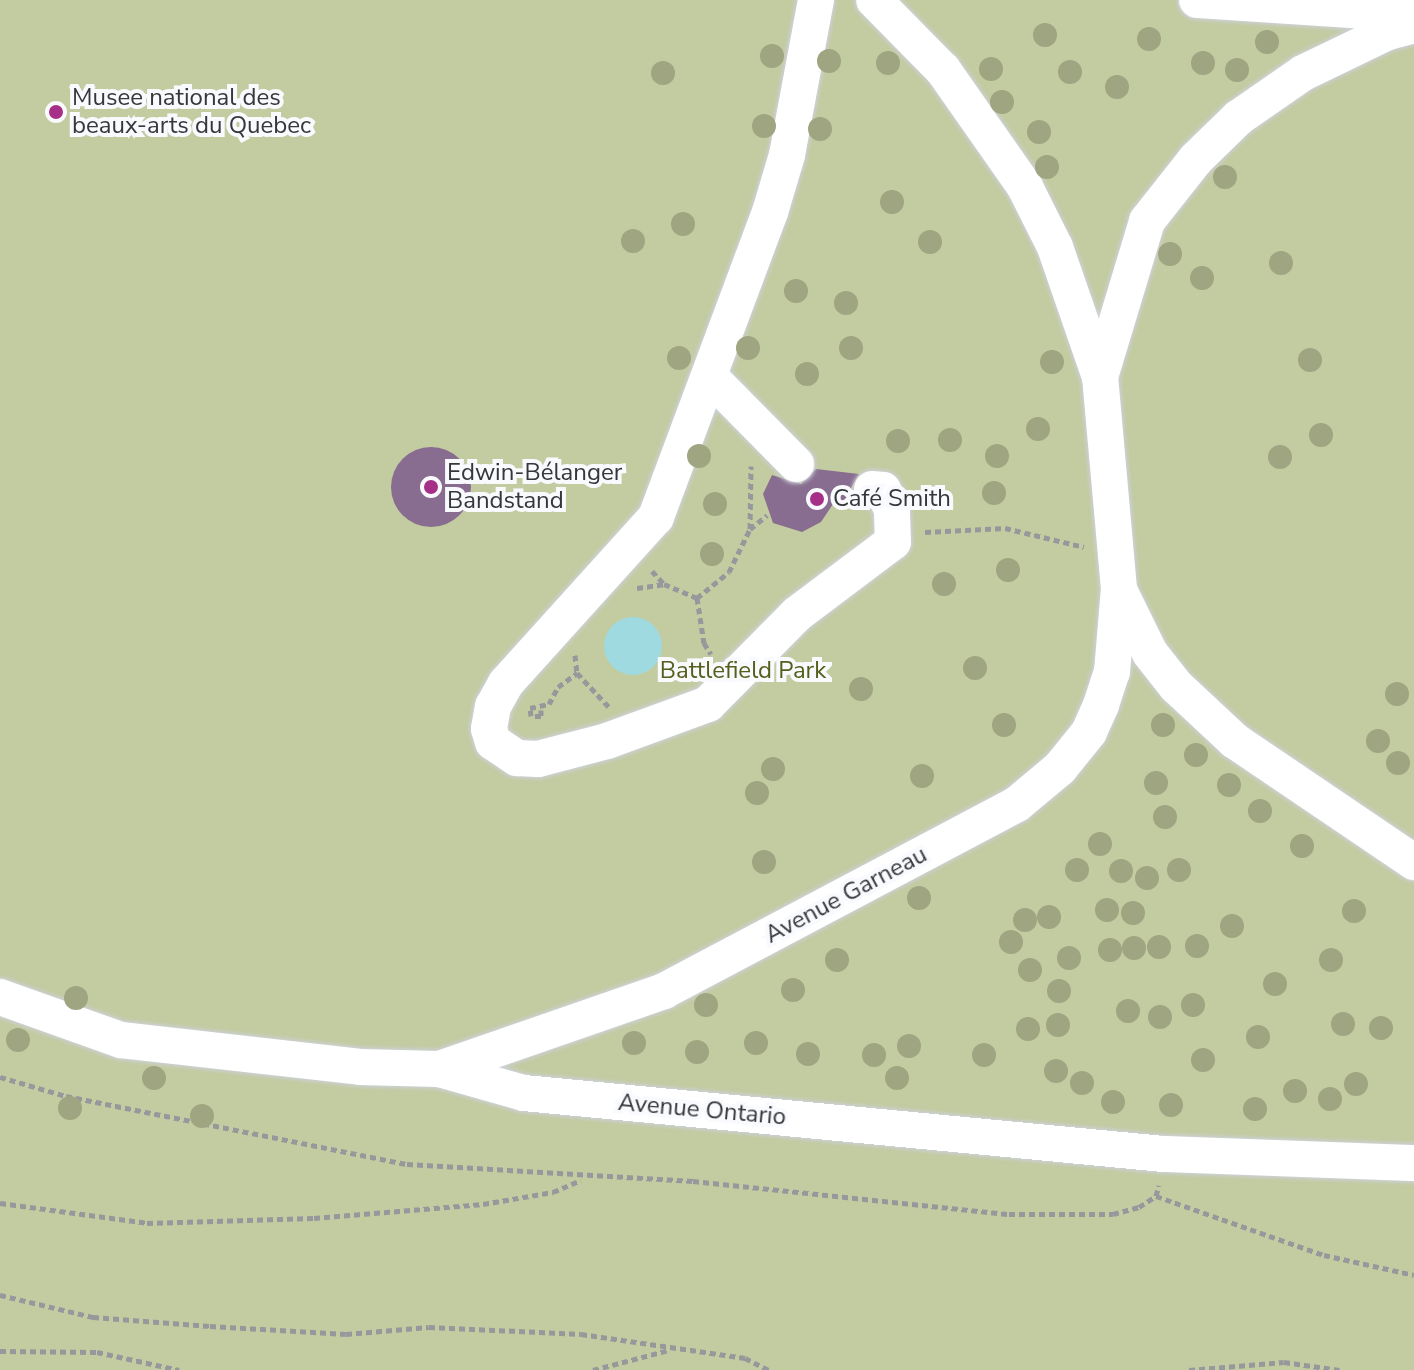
<!DOCTYPE html>
<meta charset="utf-8">
<style>
body{margin:0}
#map{position:relative;width:1414px;height:1370px;overflow:hidden;background:#f9fafe;font-family:"Nunito Sans",sans-serif}
div>[style]{position:absolute}
[style*='--x']{left:calc(var(--x)*1px);top:calc(var(--y)*1px);width:calc(var(--w)*1px);rotate:calc(var(--a)*1deg)}
.green>*{inset:0;background:#c3cba1;transform-origin:0 0}
.water>*{inset:0;background:#9edadf}
.round{border-radius:50%}
.building>*{inset:0;background:#886d90}
.path>*{height:5px;margin-top:-2.5px;transform-origin:0;background:repeating-linear-gradient(90deg,#97989c 0 6px,transparent 0 10px)}
.roads{filter:drop-shadow(0 0 2px #ced1da) drop-shadow(0 0 2px #ced1da)}
.minor>*{height:36px;margin:-18px;padding:0 18px;transform-origin:18px;border-radius:18px;background:#fff}
.trees>*{width:24px;height:24px;margin:-12px;border-radius:50%;background:#9fa481}
.dots>*{width:22px;height:22px;translate:-50% -50%;box-sizing:border-box;border:4px solid #f9fafe;border-radius:50%}
span{translate:-50% -50%;white-space:nowrap;text-align:center;line-height:1.15;-webkit-text-stroke:8px #f9fafe;paint-order:stroke}
.poi-label{font-size:24px;color:#35373a}
.left{translate:0 -50%;text-align:left}
.park-label{font-size:24px;color:#555e1a}
.street-label{font-size:24px;color:#35373a}
</style>
<div id="map">
<div class="green">
<i style="left:0;top:0;width:1414px;height:1370px"></i>
</div>
<div class="water">
<i class="round" style="left:604px;top:617px;width:58px;height:58px"></i>
</div>
<div class="building">
<i class="round" style="left:391px;top:447px;width:80px;height:80px"></i>
<i style="clip-path:polygon(816px 469px,859px 474px,851px 488px,859px 505px,833px 504px,821px 522px,802px 532px,773px 523px,763px 494px,772px 475px,801px 484px)"></i>
</div>
<div class="path">
<i style="--x:750;--y:529;--w:63;--a:-89.1"></i>
<i style="--x:925;--y:532;--w:80;--a:-2.9"></i>
<i style="--x:1005;--y:528;--w:81;--a:13.5"></i>
<i style="--x:652;--y:571;--w:18;--a:47"></i>
<i style="--x:664;--y:584;--w:36;--a:23"></i>
<i style="--x:697;--y:598;--w:46;--a:81.2"></i>
<i style="--x:704;--y:643;--w:13;--a:58"></i>
<i style="--x:637;--y:588;--w:27;--a:-8"></i>
<i style="--x:697;--y:598;--w:41;--a:-39.1"></i>
<i style="--x:729;--y:572;--w:48;--a:-64"></i>
<i style="--x:750;--y:529;--w:22;--a:-39"></i>
<i style="--x:575;--y:655;--w:18;--a:84"></i>
<i style="--x:577;--y:673;--w:47;--a:46.7"></i>
<i style="--x:541;--y:710;--w:6;--a:90"></i>
<i style="--x:541;--y:716;--w:10;--a:180"></i>
<i style="--x:531;--y:716;--w:8;--a:-97"></i>
<i style="--x:530;--y:708;--w:19;--a:-12"></i>
<i style="--x:549;--y:704;--w:19;--a:-62"></i>
<i style="--x:558;--y:687;--w:24;--a:-36"></i>
<i style="--x:0;--y:1077;--w:69;--a:16.1"></i>
<i style="--x:66;--y:1096;--w:348;--a:11.3"></i>
<i style="--x:407;--y:1164;--w:287;--a:3.4"></i>
<i style="--x:693;--y:1181;--w:318;--a:6"></i>
<i style="--x:1009;--y:1214;--w:104;--a:0"></i>
<i style="--x:1113;--y:1214;--w:27;--a:-15"></i>
<i style="--x:1139;--y:1207;--w:20;--a:-33"></i>
<i style="--x:1156;--y:1196;--w:11;--a:-75"></i>
<i style="--x:1156;--y:1196;--w:178;--a:19.4"></i>
<i style="--x:1324;--y:1255;--w:92;--a:12.5"></i>
<i style="--x:0;--y:1203;--w:148;--a:7.7"></i>
<i style="--x:147;--y:1223;--w:167;--a:-1.7"></i>
<i style="--x:314;--y:1218;--w:170;--a:-4.7"></i>
<i style="--x:483;--y:1204;--w:71;--a:-9.7"></i>
<i style="--x:553;--y:1192;--w:30;--a:-23"></i>
<i style="--x:0;--y:1295;--w:96;--a:13.3"></i>
<i style="--x:93;--y:1317;--w:117;--a:4.4"></i>
<i style="--x:210;--y:1326;--w:136;--a:3.4"></i>
<i style="--x:346;--y:1334;--w:83;--a:-4.8"></i>
<i style="--x:429;--y:1327;--w:152;--a:2.6"></i>
<i style="--x:581;--y:1334;--w:166;--a:8.3"></i>
<i style="--x:745;--y:1358;--w:27;--a:27"></i>
<i style="--x:0;--y:1351;--w:97;--a:0.6"></i>
<i style="--x:97;--y:1352;--w:84;--a:12.4"></i>
<i style="--x:593;--y:1370;--w:79;--a:-14.7"></i>
<i style="--x:1189;--y:1370;--w:95;--a:-4.8"></i>
<i style="--x:1284;--y:1362;--w:56;--a:8.3"></i>
</div>
<div class="roads">
<div class="minor">
<i style="--x:816;--y:0;--w:158;--a:100.6"></i>
<i style="--x:787;--y:155;--w:59;--a:106.6"></i>
<i style="--x:770;--y:212;--w:326;--a:110.5"></i>
<i style="--x:656;--y:517;--w:224;--a:132.1"></i>
<i style="--x:506;--y:683;--w:26;--a:119"></i>
<i style="--x:493;--y:706;--w:23;--a:100"></i>
<i style="--x:489;--y:729;--w:14;--a:73"></i>
<i style="--x:493;--y:742;--w:29;--a:34"></i>
<i style="--x:517;--y:758;--w:21;--a:3"></i>
<i style="--x:538;--y:759;--w:71;--a:-14.6"></i>
<i style="--x:607;--y:741;--w:108;--a:-20.1"></i>
<i style="--x:708;--y:704;--w:127;--a:-45.3"></i>
<i style="--x:797;--y:614;--w:120;--a:-36.9"></i>
<i style="--x:893;--y:542;--w:32;--a:-92"></i>
<i style="--x:892;--y:510;--w:22;--a:-114"></i>
<i style="--x:883;--y:490;--w:11;--a:-175"></i>
<i style="--x:1197;--y:0;--w:217;--a:3.7"></i>
<i style="--x:1100;--y:377;--w:163;--a:-73.2"></i>
<i style="--x:1147;--y:221;--w:79;--a:-51.7"></i>
<i style="--x:1196;--y:159;--w:59;--a:-44.3"></i>
<i style="--x:1238;--y:118;--w:79;--a:-34.7"></i>
<i style="--x:1303;--y:73;--w:94;--a:-25.8"></i>
<i style="--x:1388;--y:32;--w:27;--a:-15"></i>
<i style="--x:711;--y:378;--w:121;--a:45.3"></i>
<i style="--x:1121;--y:594;--w:66;--a:63.8"></i>
<i style="--x:1150;--y:653;--w:42;--a:51.8"></i>
<i style="--x:1176;--y:686;--w:81;--a:43"></i>
<i style="--x:1235;--y:741;--w:216;--a:34.1"></i>
<i style="--x:0;--y:997;--w:128;--a:19.6"></i>
<i style="--x:121;--y:1040;--w:241;--a:6.4"></i>
<i style="--x:360;--y:1067;--w:79;--a:1.5"></i>
<i style="--x:439;--y:1069;--w:88;--a:15.8"></i>
<i style="--x:524;--y:1093;--w:642;--a:5.45"></i>
<i style="--x:1163;--y:1154;--w:251;--a:2.1"></i>
<i style="--x:439;--y:1069;--w:238;--a:-19.1"></i>
<i style="--x:664;--y:991;--w:399;--a:-27.9"></i>
<i style="--x:1017;--y:804;--w:56;--a:-39.9"></i>
<i style="--x:1060;--y:768;--w:46;--a:-51.1"></i>
<i style="--x:1089;--y:732;--w:30;--a:-66"></i>
<i style="--x:1101;--y:705;--w:35;--a:-72"></i>
<i style="--x:1112;--y:672;--w:83;--a:-85.2"></i>
<i style="--x:1119;--y:589;--w:213;--a:-95.1"></i>
<i style="--x:1100;--y:377;--w:138;--a:-109.1"></i>
<i style="--x:1055;--y:247;--w:67;--a:-116.6"></i>
<i style="--x:1025;--y:187;--w:143;--a:-125"></i>
<i style="--x:943;--y:70;--w:98;--a:-134.6"></i>
</div>
</div>
<div class="trees">
<i style="left:1045px;top:35px"></i>
<i style="left:1149px;top:39px"></i>
<i style="left:1267px;top:42px"></i>
<i style="left:772px;top:56px"></i>
<i style="left:829px;top:61px"></i>
<i style="left:888px;top:63px"></i>
<i style="left:1203px;top:63px"></i>
<i style="left:991px;top:69px"></i>
<i style="left:1237px;top:70px"></i>
<i style="left:1070px;top:72px"></i>
<i style="left:663px;top:73px"></i>
<i style="left:1117px;top:87px"></i>
<i style="left:1002px;top:102px"></i>
<i style="left:764px;top:126px"></i>
<i style="left:820px;top:129px"></i>
<i style="left:1039px;top:132px"></i>
<i style="left:1047px;top:167px"></i>
<i style="left:1225px;top:177px"></i>
<i style="left:892px;top:202px"></i>
<i style="left:683px;top:224px"></i>
<i style="left:633px;top:241px"></i>
<i style="left:930px;top:242px"></i>
<i style="left:1170px;top:254px"></i>
<i style="left:1281px;top:263px"></i>
<i style="left:1202px;top:278px"></i>
<i style="left:796px;top:291px"></i>
<i style="left:846px;top:303px"></i>
<i style="left:748px;top:348px"></i>
<i style="left:851px;top:348px"></i>
<i style="left:679px;top:358px"></i>
<i style="left:1310px;top:360px"></i>
<i style="left:1052px;top:362px"></i>
<i style="left:807px;top:374px"></i>
<i style="left:1038px;top:429px"></i>
<i style="left:1321px;top:435px"></i>
<i style="left:950px;top:440px"></i>
<i style="left:898px;top:441px"></i>
<i style="left:699px;top:456px"></i>
<i style="left:997px;top:456px"></i>
<i style="left:1280px;top:457px"></i>
<i style="left:994px;top:493px"></i>
<i style="left:715px;top:504px"></i>
<i style="left:712px;top:554px"></i>
<i style="left:1008px;top:570px"></i>
<i style="left:944px;top:584px"></i>
<i style="left:975px;top:668px"></i>
<i style="left:861px;top:689px"></i>
<i style="left:1397px;top:694px"></i>
<i style="left:1004px;top:725px"></i>
<i style="left:1163px;top:725px"></i>
<i style="left:1378px;top:741px"></i>
<i style="left:1196px;top:755px"></i>
<i style="left:1398px;top:763px"></i>
<i style="left:773px;top:769px"></i>
<i style="left:922px;top:776px"></i>
<i style="left:1156px;top:783px"></i>
<i style="left:1229px;top:785px"></i>
<i style="left:757px;top:793px"></i>
<i style="left:1260px;top:811px"></i>
<i style="left:1165px;top:817px"></i>
<i style="left:1100px;top:844px"></i>
<i style="left:1302px;top:846px"></i>
<i style="left:764px;top:862px"></i>
<i style="left:1077px;top:870px"></i>
<i style="left:1179px;top:870px"></i>
<i style="left:1121px;top:871px"></i>
<i style="left:1147px;top:878px"></i>
<i style="left:919px;top:898px"></i>
<i style="left:1107px;top:910px"></i>
<i style="left:1354px;top:911px"></i>
<i style="left:1133px;top:913px"></i>
<i style="left:1049px;top:917px"></i>
<i style="left:1025px;top:920px"></i>
<i style="left:1232px;top:926px"></i>
<i style="left:1011px;top:942px"></i>
<i style="left:1197px;top:946px"></i>
<i style="left:1159px;top:947px"></i>
<i style="left:1134px;top:948px"></i>
<i style="left:1110px;top:950px"></i>
<i style="left:1069px;top:958px"></i>
<i style="left:837px;top:960px"></i>
<i style="left:1331px;top:960px"></i>
<i style="left:1030px;top:970px"></i>
<i style="left:1275px;top:984px"></i>
<i style="left:793px;top:990px"></i>
<i style="left:1059px;top:991px"></i>
<i style="left:76px;top:998px"></i>
<i style="left:706px;top:1005px"></i>
<i style="left:1193px;top:1005px"></i>
<i style="left:1128px;top:1011px"></i>
<i style="left:1160px;top:1017px"></i>
<i style="left:1343px;top:1024px"></i>
<i style="left:1058px;top:1025px"></i>
<i style="left:1381px;top:1028px"></i>
<i style="left:1028px;top:1029px"></i>
<i style="left:1258px;top:1037px"></i>
<i style="left:18px;top:1040px"></i>
<i style="left:634px;top:1043px"></i>
<i style="left:756px;top:1043px"></i>
<i style="left:909px;top:1046px"></i>
<i style="left:697px;top:1052px"></i>
<i style="left:808px;top:1054px"></i>
<i style="left:874px;top:1055px"></i>
<i style="left:984px;top:1055px"></i>
<i style="left:1203px;top:1060px"></i>
<i style="left:1056px;top:1071px"></i>
<i style="left:154px;top:1078px"></i>
<i style="left:897px;top:1078px"></i>
<i style="left:1082px;top:1083px"></i>
<i style="left:1356px;top:1084px"></i>
<i style="left:1295px;top:1091px"></i>
<i style="left:1330px;top:1099px"></i>
<i style="left:1113px;top:1102px"></i>
<i style="left:1171px;top:1105px"></i>
<i style="left:70px;top:1108px"></i>
<i style="left:1255px;top:1109px"></i>
<i style="left:202px;top:1116px"></i>
</div>
<div class="dots">
<i style="left:56px;top:112px;background:#a63088"></i>
<i style="left:431px;top:487px;background:#a63088"></i>
<i style="left:817px;top:499px;background:#a63088"></i>
</div>
<div class="poi-label">
<span class="left" style="left:72px;top:112px">Musee national des<br>beaux-arts du Quebec</span>
<span class="left" style="left:447px;top:487px">Edwin-Bélanger<br>Bandstand</span>
<span class="left" style="left:833px;top:499px">Café Smith</span>
</div>
<div class="park-label">
<span style="left:743px;top:671px">Battlefield Park</span>
</div>
<div class="street-label">
<span style="left:846px;top:895px;rotate:-28deg">Avenue Garneau</span>
<span style="left:702px;top:1110px;rotate:5deg">Avenue Ontario</span>
</div>
</div>
